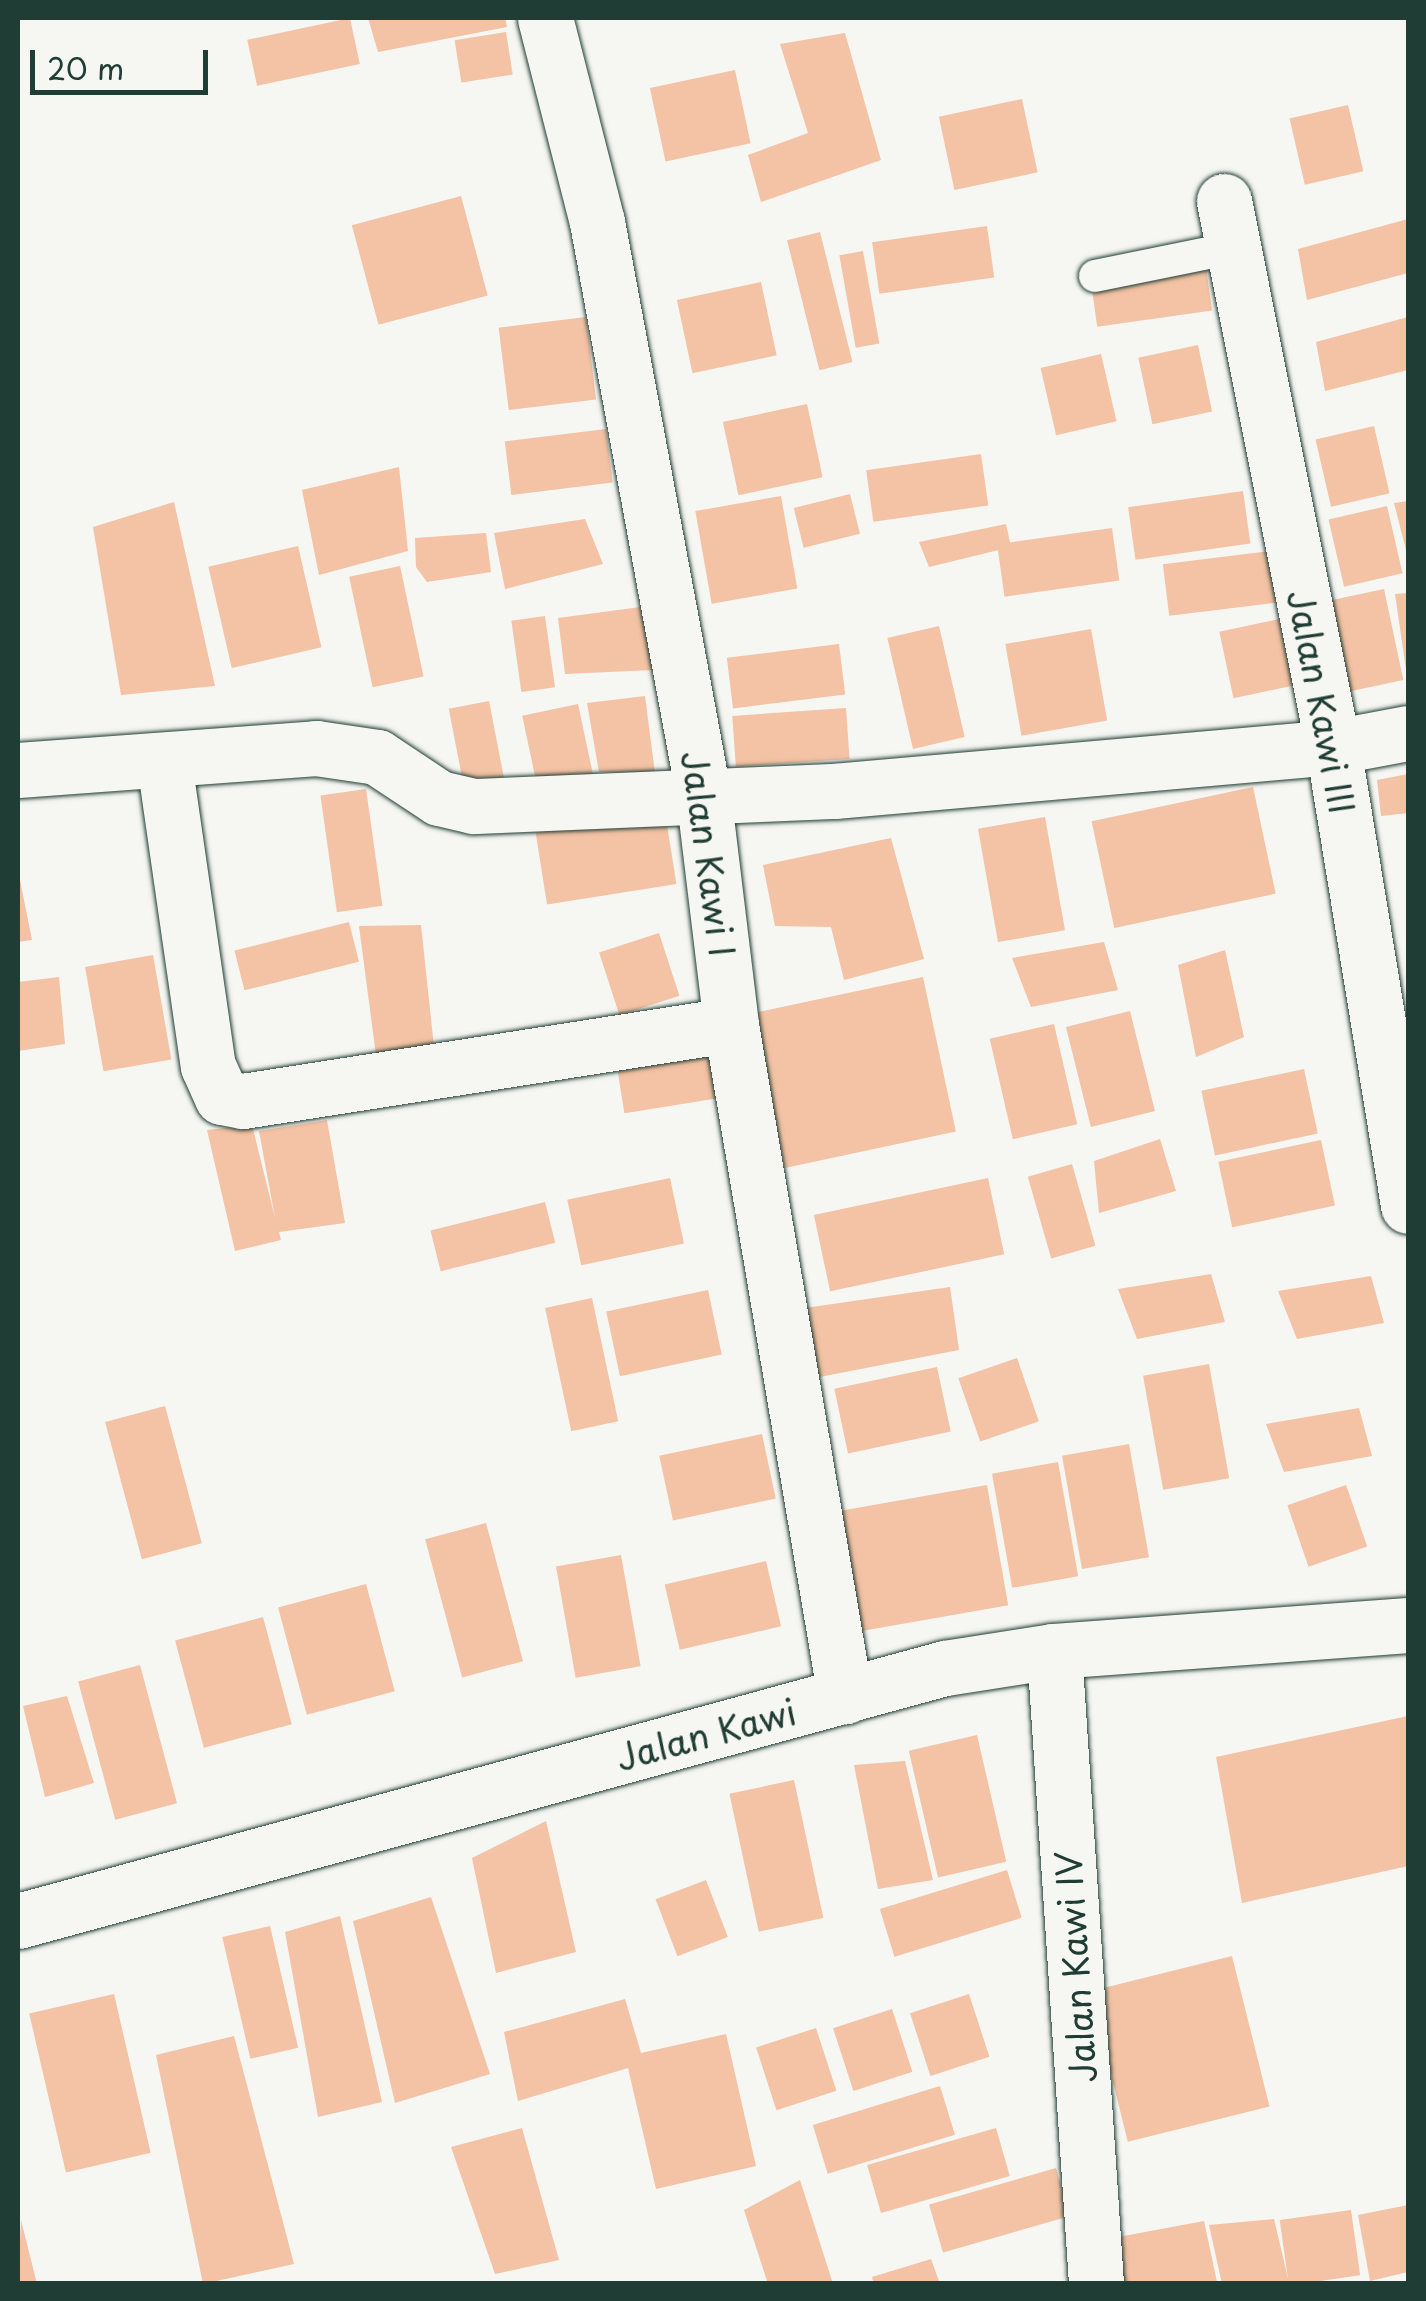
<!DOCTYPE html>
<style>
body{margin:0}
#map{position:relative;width:1426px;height:2301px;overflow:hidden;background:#f6f6f2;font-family:"Playpen Sans",sans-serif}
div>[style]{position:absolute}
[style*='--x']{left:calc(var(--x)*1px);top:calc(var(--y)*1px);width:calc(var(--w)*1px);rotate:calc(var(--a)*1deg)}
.building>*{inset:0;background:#f4c2a4;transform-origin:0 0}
.roads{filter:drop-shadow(0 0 2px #1f3d34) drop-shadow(0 0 2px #1f3d34)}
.lane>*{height:32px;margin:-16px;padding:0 16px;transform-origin:16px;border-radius:16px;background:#f6f6f2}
.street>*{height:55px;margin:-27.5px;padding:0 27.5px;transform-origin:27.5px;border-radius:27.5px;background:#f6f6f2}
.secondary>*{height:55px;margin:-27.5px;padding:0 27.5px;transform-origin:27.5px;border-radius:27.5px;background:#f6f6f2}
span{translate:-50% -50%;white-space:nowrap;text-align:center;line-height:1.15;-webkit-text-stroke:10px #f6f6f2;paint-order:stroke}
.street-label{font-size:35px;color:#1f3d34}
.frame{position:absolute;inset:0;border:20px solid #1f3d34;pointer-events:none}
.scale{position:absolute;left:30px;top:50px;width:178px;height:45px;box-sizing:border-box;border:5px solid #1f3d34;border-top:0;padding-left:12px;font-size:30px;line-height:35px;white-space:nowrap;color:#1f3d34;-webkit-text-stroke:8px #f6f6f2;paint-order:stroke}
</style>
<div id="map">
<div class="building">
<i style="left:350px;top:18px;width:47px;height:105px;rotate:78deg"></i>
<i style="clip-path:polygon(368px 18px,505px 18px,507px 27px,378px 52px)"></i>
<i style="left:506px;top:32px;width:43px;height:52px;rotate:81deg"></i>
<i style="clip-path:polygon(845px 33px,881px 160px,761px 202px,748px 155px,808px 133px,780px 44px)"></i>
<i style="left:735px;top:70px;width:75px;height:87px;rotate:78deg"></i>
<i style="left:1022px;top:99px;width:75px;height:85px;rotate:78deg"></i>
<i style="left:1348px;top:105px;width:68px;height:60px;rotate:77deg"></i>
<i style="left:461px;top:196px;width:103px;height:113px;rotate:75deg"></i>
<i style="clip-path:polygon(1408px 219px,1408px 273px,1307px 300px,1298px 249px)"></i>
<i style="left:987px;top:226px;width:52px;height:116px;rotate:82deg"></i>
<i style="left:820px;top:232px;width:134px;height:34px;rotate:76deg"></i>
<i style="left:863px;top:251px;width:94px;height:24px;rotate:80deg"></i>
<i style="left:1205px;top:260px;width:51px;height:116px;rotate:82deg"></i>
<i style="left:761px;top:282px;width:75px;height:86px;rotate:78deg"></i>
<i style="left:586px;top:317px;width:83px;height:88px;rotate:83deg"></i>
<i style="clip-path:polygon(1408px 317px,1408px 370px,1325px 391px,1316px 342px)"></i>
<i style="left:1198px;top:345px;width:68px;height:61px;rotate:78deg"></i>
<i style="left:1101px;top:354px;width:69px;height:62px;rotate:77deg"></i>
<i style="left:807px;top:404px;width:75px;height:86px;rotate:78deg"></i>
<i style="left:1374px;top:426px;width:69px;height:60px;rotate:77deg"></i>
<i style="left:606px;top:429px;width:54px;height:102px;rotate:83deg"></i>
<i style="left:981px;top:454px;width:52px;height:116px;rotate:82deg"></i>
<i style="clip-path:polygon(399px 467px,408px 551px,319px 575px,302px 490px)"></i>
<i style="left:1243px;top:491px;width:53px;height:116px;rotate:82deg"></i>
<i style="left:850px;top:494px;width:41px;height:58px;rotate:76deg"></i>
<i style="left:781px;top:496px;width:94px;height:87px;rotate:80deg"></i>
<i style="clip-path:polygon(1408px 501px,1408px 554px,1407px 554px,1394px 503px)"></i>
<i style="clip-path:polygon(174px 502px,215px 686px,121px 695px,93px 527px)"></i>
<i style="left:1387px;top:506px;width:69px;height:60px;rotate:77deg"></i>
<i style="clip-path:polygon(585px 519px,603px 564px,505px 589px,494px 533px)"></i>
<i style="clip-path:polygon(1006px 524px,1011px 547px,929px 567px,919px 542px)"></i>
<i style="left:1112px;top:528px;width:53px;height:116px;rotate:82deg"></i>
<i style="clip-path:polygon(486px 533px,491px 572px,427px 582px,416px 567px,415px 538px)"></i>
<i style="left:298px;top:546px;width:104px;height:92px;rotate:77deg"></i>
<i style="left:1279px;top:550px;width:52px;height:117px;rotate:83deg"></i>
<i style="left:400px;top:566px;width:113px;height:52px;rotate:78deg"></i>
<i style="left:1384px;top:589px;width:93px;height:71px;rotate:78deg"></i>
<i style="clip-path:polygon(1408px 593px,1408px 670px,1406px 670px,1395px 594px)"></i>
<i style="clip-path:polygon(648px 606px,653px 670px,565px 674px,558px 618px)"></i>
<i style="left:545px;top:616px;width:72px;height:34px;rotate:82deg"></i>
<i style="left:1279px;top:619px;width:68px;height:61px;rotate:78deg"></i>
<i style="left:939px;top:626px;width:114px;height:53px;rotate:77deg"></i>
<i style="left:1091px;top:629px;width:93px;height:87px;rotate:80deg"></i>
<i style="left:839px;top:644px;width:51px;height:113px;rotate:83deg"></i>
<i style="clip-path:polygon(645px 696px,655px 773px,599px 772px,587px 703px)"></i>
<i style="left:489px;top:701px;width:87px;height:41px;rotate:79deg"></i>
<i style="left:578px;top:704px;width:75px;height:57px;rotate:78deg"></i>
<i style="left:846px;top:708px;width:51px;height:114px;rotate:86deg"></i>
<i style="clip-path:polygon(1408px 774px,1408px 813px,1381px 816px,1377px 780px)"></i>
<i style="left:1253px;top:787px;width:109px;height:165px;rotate:78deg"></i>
<i style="left:366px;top:789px;width:118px;height:46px;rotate:82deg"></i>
<i style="left:665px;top:812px;width:73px;height:131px;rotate:81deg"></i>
<i style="left:1045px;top:817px;width:115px;height:68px;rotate:80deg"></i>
<i style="clip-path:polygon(891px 838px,924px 959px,844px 980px,831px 927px,775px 926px,763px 865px)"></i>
<i style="clip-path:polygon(18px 870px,32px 940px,18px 942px)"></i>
<i style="left:349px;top:922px;width:41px;height:118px;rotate:76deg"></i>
<i style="clip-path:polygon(421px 925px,434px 1047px,377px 1063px,359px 926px)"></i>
<i style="left:659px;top:933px;width:66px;height:63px;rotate:72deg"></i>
<i style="clip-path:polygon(1104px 942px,1118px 990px,1031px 1007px,1012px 958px)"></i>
<i style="clip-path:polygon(1225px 950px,1244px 1037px,1196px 1057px,1178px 965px)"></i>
<i style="left:153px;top:955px;width:106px;height:69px;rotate:80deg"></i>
<i style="clip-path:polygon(59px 977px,65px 1044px,18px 1051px,18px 982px)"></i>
<i style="left:923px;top:977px;width:158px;height:175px;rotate:78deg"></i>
<i style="left:1130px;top:1011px;width:103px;height:66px;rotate:76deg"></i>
<i style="left:1054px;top:1024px;width:103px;height:66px;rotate:77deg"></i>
<i style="left:716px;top:1046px;width:52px;height:101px;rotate:81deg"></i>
<i style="left:1304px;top:1069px;width:66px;height:105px;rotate:78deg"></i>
<i style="clip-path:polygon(327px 1120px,345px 1223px,279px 1232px,281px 1240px,235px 1251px,207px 1130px,252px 1125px,275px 1218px,259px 1131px)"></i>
<i style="clip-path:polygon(1160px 1139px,1176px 1191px,1099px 1213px,1094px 1161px)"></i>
<i style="left:1321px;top:1140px;width:67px;height:105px;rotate:78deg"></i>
<i style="left:1072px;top:1164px;width:85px;height:46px;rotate:74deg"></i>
<i style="left:670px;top:1178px;width:67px;height:105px;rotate:78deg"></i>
<i style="left:988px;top:1178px;width:78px;height:178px;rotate:78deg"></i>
<i style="left:545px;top:1202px;width:42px;height:118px;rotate:76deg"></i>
<i style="clip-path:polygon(1211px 1274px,1225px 1322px,1137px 1339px,1118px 1289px)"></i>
<i style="clip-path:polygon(1371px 1276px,1384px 1323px,1297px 1339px,1278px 1291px)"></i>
<i style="clip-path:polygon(950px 1287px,959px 1350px,809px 1379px,805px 1308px)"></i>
<i style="left:708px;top:1290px;width:66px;height:104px;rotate:78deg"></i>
<i style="left:592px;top:1298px;width:126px;height:48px;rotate:78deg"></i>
<i style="left:1017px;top:1358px;width:67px;height:62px;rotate:71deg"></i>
<i style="left:1209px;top:1364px;width:116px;height:67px;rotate:80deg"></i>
<i style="left:937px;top:1367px;width:66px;height:105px;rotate:78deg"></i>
<i style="left:165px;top:1406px;width:142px;height:62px;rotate:75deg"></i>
<i style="clip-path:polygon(1359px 1408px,1372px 1456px,1284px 1472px,1266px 1424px)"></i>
<i style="left:762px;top:1434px;width:66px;height:105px;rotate:78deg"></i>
<i style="left:1129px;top:1444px;width:115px;height:68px;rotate:80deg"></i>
<i style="left:1058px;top:1462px;width:116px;height:67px;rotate:80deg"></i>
<i style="left:987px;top:1485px;width:122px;height:163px;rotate:80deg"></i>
<i style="left:1346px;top:1485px;width:65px;height:62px;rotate:71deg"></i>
<i style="left:486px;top:1523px;width:143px;height:63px;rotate:75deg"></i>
<i style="left:621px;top:1555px;width:113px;height:66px;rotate:80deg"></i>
<i style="left:766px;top:1561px;width:67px;height:104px;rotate:77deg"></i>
<i style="left:366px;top:1584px;width:111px;height:91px;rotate:75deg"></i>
<i style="left:263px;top:1617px;width:111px;height:91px;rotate:75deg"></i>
<i style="left:140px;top:1665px;width:143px;height:64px;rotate:75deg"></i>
<i style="clip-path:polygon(67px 1696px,94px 1783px,45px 1797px,23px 1706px)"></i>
<i style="clip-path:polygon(1408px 1716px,1408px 1866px,1242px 1903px,1216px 1757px)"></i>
<i style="left:977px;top:1735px;width:130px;height:70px;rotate:77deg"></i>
<i style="clip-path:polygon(905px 1761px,933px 1880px,878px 1889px,854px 1765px)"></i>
<i style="left:794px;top:1780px;width:141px;height:66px;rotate:78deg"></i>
<i style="clip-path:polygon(546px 1821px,576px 1952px,496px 1973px,472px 1858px)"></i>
<i style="left:1007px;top:1870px;width:50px;height:133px;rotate:73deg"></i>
<i style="left:706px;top:1880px;width:61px;height:54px;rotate:69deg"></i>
<i style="clip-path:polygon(431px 1897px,490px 2074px,395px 2103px,353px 1921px)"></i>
<i style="clip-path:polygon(340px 1916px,382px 2102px,318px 2117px,285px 1932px)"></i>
<i style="left:270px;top:1926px;width:125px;height:49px;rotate:77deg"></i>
<i style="left:1232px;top:1956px;width:155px;height:146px;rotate:76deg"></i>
<i style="left:114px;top:1994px;width:163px;height:87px;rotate:77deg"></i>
<i style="left:969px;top:1994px;width:66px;height:62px;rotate:72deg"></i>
<i style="clip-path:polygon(625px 1999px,641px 2053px,726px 2034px,756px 2166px,656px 2189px,628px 2068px,518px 2101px,504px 2032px)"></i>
<i style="left:892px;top:2009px;width:66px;height:62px;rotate:72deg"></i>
<i style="left:816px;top:2028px;width:66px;height:63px;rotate:72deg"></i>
<i style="clip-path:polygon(234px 2036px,294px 2264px,203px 2284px,156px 2055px)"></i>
<i style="left:940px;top:2086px;width:51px;height:133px;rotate:73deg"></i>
<i style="clip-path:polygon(522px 2128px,559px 2260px,495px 2274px,451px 2147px)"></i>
<i style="left:996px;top:2128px;width:50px;height:134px;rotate:74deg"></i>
<i style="left:1056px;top:2168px;width:50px;height:132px;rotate:74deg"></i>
<i style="clip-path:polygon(800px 2180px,833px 2284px,768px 2284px,744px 2210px)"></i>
<i style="clip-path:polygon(1408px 2205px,1408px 2272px,1370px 2281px,1358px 2215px)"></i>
<i style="left:1351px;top:2210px;width:66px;height:72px;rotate:82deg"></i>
<i style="clip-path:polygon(1274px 2219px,1289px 2283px,1222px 2284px,1209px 2225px)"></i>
<i style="clip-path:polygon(21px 2220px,37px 2284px,18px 2284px)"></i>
<i style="clip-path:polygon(1204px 2221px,1217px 2282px,1110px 2284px,1102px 2240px)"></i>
<i style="clip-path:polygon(931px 2259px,940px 2284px,874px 2284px,872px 2277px)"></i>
</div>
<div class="roads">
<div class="lane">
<i style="--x:1095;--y:276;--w:141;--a:-11.5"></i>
</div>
<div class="street">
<i style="--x:545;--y:18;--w:211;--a:75.7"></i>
<i style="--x:597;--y:222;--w:581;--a:79.48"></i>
<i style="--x:703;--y:793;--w:234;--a:83.1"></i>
<i style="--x:731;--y:1025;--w:681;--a:80.36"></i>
<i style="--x:1224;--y:201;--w:557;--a:78.71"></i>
<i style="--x:1333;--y:747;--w:465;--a:80.7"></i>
<i style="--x:164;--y:762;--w:307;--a:81.8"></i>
<i style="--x:208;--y:1066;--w:34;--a:66"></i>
<i style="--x:222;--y:1097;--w:21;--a:11"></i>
<i style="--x:243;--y:1101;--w:494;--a:-8.9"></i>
<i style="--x:18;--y:770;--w:299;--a:-4.2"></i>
<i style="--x:316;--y:748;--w:62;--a:8.4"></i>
<i style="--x:377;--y:757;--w:74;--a:33.5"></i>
<i style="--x:439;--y:798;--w:36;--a:13"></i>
<i style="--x:474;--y:806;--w:360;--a:-2.4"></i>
<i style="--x:834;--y:791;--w:501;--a:-5.04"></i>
<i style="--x:1333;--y:747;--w:76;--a:-10.6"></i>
<i style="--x:1054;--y:1651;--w:634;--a:86.2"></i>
</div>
<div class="secondary">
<i style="--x:18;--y:1921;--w:961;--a:-15.27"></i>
<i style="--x:945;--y:1668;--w:110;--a:-8.9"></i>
<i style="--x:1054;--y:1651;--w:355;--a:-4.2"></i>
</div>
</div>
<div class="street-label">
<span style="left:1322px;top:702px;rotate:79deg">Jalan Kawi III</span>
<span style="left:709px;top:854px;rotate:82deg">Jalan Kawi I</span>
<span style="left:706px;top:1734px;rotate:-15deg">Jalan Kawi</span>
<span style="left:1075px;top:1967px;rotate:-94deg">Jalan Kawi IV</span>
</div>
<div class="frame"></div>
<div class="scale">20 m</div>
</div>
